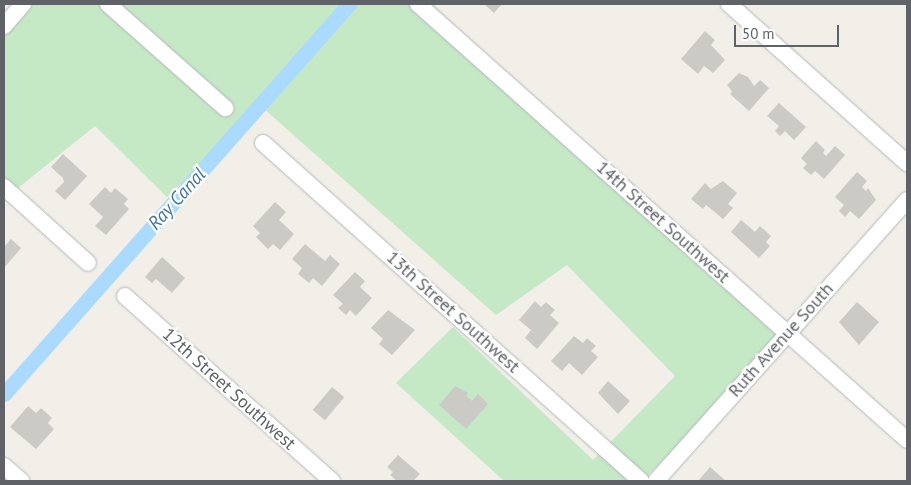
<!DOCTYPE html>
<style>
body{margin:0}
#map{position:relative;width:911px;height:485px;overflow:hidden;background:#f1efe8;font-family:"PT Sans",sans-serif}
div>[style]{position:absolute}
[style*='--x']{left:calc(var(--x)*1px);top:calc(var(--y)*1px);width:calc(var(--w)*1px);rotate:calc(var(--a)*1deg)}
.green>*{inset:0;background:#c5e8c5}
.canal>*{height:15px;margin:-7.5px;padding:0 7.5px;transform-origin:7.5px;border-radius:7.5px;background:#aadaff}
.building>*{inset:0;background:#cccac5;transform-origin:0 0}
.roads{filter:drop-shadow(0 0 1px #b5b8bc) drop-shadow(0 0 1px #b5b8bc)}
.minor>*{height:16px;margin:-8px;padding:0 8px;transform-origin:8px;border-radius:8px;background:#fff}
span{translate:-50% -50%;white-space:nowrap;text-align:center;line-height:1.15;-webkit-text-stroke:4.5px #fff;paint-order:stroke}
.street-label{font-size:18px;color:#5f6368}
.water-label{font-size:19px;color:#4174aa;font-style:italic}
.frame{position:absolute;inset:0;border:5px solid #5f6368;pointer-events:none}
.scale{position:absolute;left:734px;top:25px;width:105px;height:22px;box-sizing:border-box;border:2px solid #5f6368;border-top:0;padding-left:6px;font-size:15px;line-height:18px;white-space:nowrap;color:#5f6368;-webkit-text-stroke:4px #fff;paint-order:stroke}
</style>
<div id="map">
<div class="green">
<i style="clip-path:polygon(28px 4px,432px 4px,784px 341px,642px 481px,504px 481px,396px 383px,453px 327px,593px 460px,675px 376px,567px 265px,496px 315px,262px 107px,167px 197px,95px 126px,7px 197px,4px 194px,4px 34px)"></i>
</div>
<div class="canal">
<i style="--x:4;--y:394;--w:521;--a:-48.5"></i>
</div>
<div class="building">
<i style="clip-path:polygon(484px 4px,502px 4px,494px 13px)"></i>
<i style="clip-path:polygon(705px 31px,715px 40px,711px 45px,725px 60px,713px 73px,704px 66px,698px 74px,681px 59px)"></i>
<i style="clip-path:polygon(739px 73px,748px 77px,754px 86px,760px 80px,769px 88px,749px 111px,730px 94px,732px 91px,727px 85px)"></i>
<i style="clip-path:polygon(779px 103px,806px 127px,794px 140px,785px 131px,780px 136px,775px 131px,779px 126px,767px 116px)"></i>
<i style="clip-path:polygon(816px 141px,825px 150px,823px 153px,826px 156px,835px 146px,845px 155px,824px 179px,815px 171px,811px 175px,803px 168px,807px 164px,801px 158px)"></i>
<i style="clip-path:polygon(63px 154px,87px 176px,65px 200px,55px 191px,64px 182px,63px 178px,51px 167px)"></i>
<i style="clip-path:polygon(857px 172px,867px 181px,862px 187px,866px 191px,868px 188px,876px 200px,859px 219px,850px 211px,845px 217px,839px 211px,844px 205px,835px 197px)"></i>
<i style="clip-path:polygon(723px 181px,737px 193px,728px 204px,733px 208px,723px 219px,706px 205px,703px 209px,691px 199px,705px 183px,711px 189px)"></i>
<i style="clip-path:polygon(105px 187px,111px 193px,115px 188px,128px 199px,124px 204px,129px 209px,106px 235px,95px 226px,103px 217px,89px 204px)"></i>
<i style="clip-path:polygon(275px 202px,286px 212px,279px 220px,294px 234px,280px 250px,273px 244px,268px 249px,256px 237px,260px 233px,253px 226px)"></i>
<i style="clip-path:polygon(741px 220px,755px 232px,760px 226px,771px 236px,766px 242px,770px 246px,759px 258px,731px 232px)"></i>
<i style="clip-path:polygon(11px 239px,21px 248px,4px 268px,4px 247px)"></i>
<i style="clip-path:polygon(305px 244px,325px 261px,330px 255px,340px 264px,322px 286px,313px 278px,309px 283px,298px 274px,302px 268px,292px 259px)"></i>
<i style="clip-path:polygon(162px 257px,185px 278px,172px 293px,156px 279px,152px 283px,145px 277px)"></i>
<i style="clip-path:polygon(355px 272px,365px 281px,360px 287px,372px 298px,356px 316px,350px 310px,346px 315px,338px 308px,343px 304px,333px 295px)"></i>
<i style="clip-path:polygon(535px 301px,541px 307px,546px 302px,555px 310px,550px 315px,559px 323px,537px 349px,525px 338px,531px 330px,519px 320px)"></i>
<i style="clip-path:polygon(857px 302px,879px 322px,859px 345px,839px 322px)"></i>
<i style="clip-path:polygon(388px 310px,415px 330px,392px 355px,379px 344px,383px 339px,371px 328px)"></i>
<i style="clip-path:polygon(574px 336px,583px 343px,587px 338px,596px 346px,591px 351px,598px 357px,582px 375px,569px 363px,562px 371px,551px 361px)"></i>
<i style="clip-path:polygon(608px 381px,630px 401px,618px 414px,598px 393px)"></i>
<i style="clip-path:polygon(455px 386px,468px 393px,466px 396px,472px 401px,478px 394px,488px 404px,466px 429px,439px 405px)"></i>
<i style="left:332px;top:387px;width:16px;height:30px;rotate:40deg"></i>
<i style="clip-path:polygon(28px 406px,36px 413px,41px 408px,52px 418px,48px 423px,54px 429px,36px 449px,10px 427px)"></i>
<i style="clip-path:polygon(398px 455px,420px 474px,413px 481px,397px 481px,390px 475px,393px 472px,387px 467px)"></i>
<i style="clip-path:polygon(710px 467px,726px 481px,699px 480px)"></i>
</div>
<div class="roads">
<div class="minor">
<i style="--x:108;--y:4;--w:157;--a:41.6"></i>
<i style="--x:418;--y:4;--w:655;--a:41.72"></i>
<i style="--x:729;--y:4;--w:239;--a:41.8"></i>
<i style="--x:4;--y:26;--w:29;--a:-49"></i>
<i style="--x:263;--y:143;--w:507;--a:41.8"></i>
<i style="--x:4;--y:187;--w:113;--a:42.1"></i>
<i style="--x:125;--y:296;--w:278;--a:41.8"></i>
<i style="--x:4;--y:466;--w:23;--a:41"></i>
<i style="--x:656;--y:481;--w:377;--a:-48.2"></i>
</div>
</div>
<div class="street-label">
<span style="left:663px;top:222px;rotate:42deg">14th Street Southwest</span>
<span style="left:453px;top:312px;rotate:42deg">13th Street Southwest</span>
<span style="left:781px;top:340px;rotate:-48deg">Ruth Avenue South</span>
<span style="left:229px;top:389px;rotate:42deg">12th Street Southwest</span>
</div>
<div class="water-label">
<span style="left:177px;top:199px;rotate:-48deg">Ray Canal</span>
</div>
<div class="frame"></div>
<div class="scale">50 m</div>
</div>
